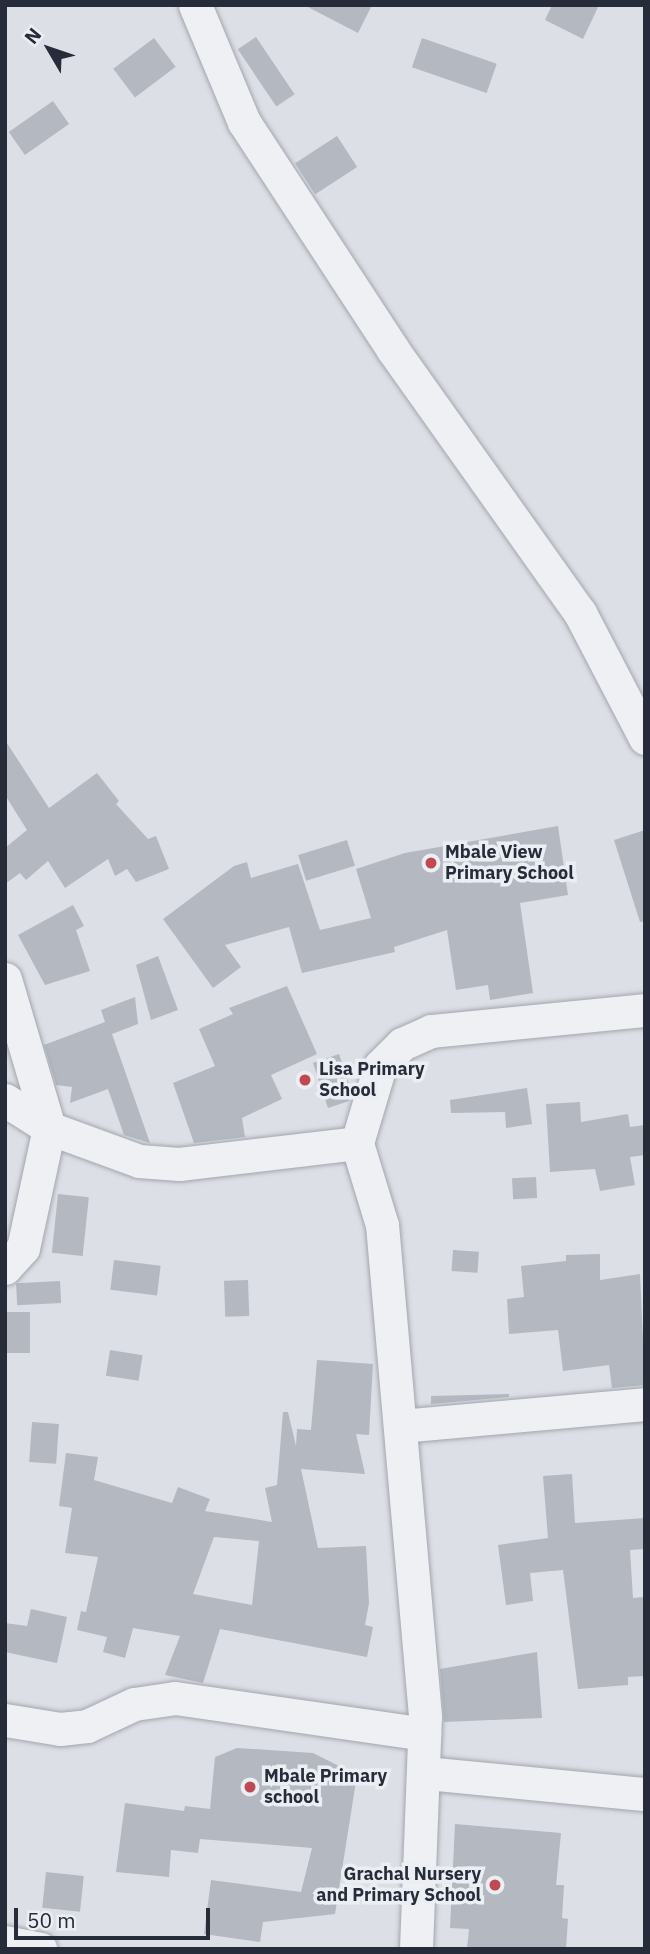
<!DOCTYPE html>
<style>
body{margin:0}
#map{position:relative;width:650px;height:1954px;overflow:hidden;background:#dcdfe5;font-family:"IBM Plex Sans",sans-serif}
div>[style]{position:absolute}
[style*='--x']{left:calc(var(--x)*1px);top:calc(var(--y)*1px);width:calc(var(--w)*1px);rotate:calc(var(--a)*1deg)}
.building>*{inset:0;background:#b4b8c1;transform-origin:0 0}
.roads{filter:drop-shadow(0 0 2px #a2a6ae) drop-shadow(0 0 2px #a2a6ae)}
.minor>*{height:33px;margin:-16.5px;padding:0 16.5px;transform-origin:16.5px;border-radius:16.5px;background:#eef0f4}
.dots>*{width:19px;height:19px;translate:-50% -50%;box-sizing:border-box;border:4px solid #ebeef3;border-radius:50%}
span{translate:-50% -50%;white-space:nowrap;text-align:center;line-height:1.15;-webkit-text-stroke:7px #ebeef3;paint-order:stroke}
.poi-label{font-size:18px;color:#272c3a;font-weight:700}
.left{translate:0 -50%;text-align:left}
.right{translate:-100% -50%;text-align:right}
.frame{position:absolute;inset:0;border:7px solid #272c3a;pointer-events:none}
.north{position:absolute;left:14px;top:14px;width:70px;height:70px;-webkit-text-stroke:5px #ebeef3;paint-order:stroke;rotate:309deg;font-size:19px;font-weight:700;line-height:28px;text-align:center;color:#272c3a}
.north::after{content:'';display:block;margin:auto;width:24px;height:32px;background:#272c3a;clip-path:polygon(50% 0,100% 100%,50% 72%,0 100%)}
.scale{position:absolute;left:14px;top:1908px;width:196px;height:32px;box-sizing:border-box;border:4px solid #272c3a;border-top:0;padding-left:9px;font-size:21px;line-height:24px;white-space:nowrap;color:#272c3a;-webkit-text-stroke:5px #ebeef3;paint-order:stroke}
</style>
<div id="map">
<div class="building">
<i style="clip-path:polygon(304px 5px,372px 5px,358px 33px)"></i>
<i style="clip-path:polygon(552px 5px,599px 5px,583px 39px,545px 20px)"></i>
<i style="left:256px;top:37px;width:69px;height:22px;rotate:56deg"></i>
<i style="left:154px;top:38px;width:36px;height:51px;rotate:53deg"></i>
<i style="left:422px;top:38px;width:79px;height:31px;rotate:19deg"></i>
<i style="left:53px;top:101px;width:28px;height:54px;rotate:55deg"></i>
<i style="left:337px;top:136px;width:37px;height:50px;rotate:57deg"></i>
<i style="clip-path:polygon(5px 740px,49px 808px,97px 773px,119px 801px,116px 804px,148px 839px,156px 836px,169px 869px,136px 882px,127px 869px,115px 876px,108px 859px,65px 888px,48px 861px,26px 880px,20px 873px,5px 884px,5px 848px,27px 830px,5px 795px)"></i>
<i style="clip-path:polygon(558px 826px,568px 895px,520px 903px,533px 993px,490px 1000px,488px 985px,456px 990px,447px 930px,394px 947px,395px 952px,302px 973px,289px 927px,225px 945px,241px 967px,213px 988px,163px 919px,234px 866px,247px 862px,251px 878px,298px 864px,320px 930px,371px 918px,356px 869px,405px 853px)"></i>
<i style="clip-path:polygon(645px 830px,645px 921px,640px 922px,614px 840px)"></i>
<i style="left:347px;top:840px;width:27px;height:51px;rotate:73deg"></i>
<i style="clip-path:polygon(73px 905px,84px 926px,76px 930px,90px 971px,45px 985px,18px 935px)"></i>
<i style="clip-path:polygon(158px 956px,178px 1010px,151px 1020px,136px 965px)"></i>
<i style="clip-path:polygon(287px 986px,317px 1054px,271px 1075px,282px 1099px,242px 1118px,245px 1137px,194px 1143px,173px 1083px,215px 1066px,199px 1029px,233px 1014px,229px 1008px)"></i>
<i style="clip-path:polygon(135px 997px,138px 1024px,112px 1034px,150px 1143px,124px 1135px,108px 1089px,70px 1103px,72px 1087px,56px 1085px,44px 1045px,105px 1022px,101px 1010px)"></i>
<i style="clip-path:polygon(339px 1054px,352px 1093px,349px 1101px,328px 1108px,313px 1063px)"></i>
<i style="clip-path:polygon(527px 1088px,532px 1124px,506px 1128px,505px 1112px,451px 1113px,450px 1100px)"></i>
<i style="clip-path:polygon(580px 1102px,581px 1122px,628px 1114px,630px 1127px,645px 1125px,645px 1155px,630px 1157px,635px 1185px,600px 1191px,595px 1169px,550px 1172px,546px 1104px)"></i>
<i style="left:536px;top:1177px;width:21px;height:24px;rotate:87deg"></i>
<i style="left:58px;top:1194px;width:31px;height:59px;rotate:6deg"></i>
<i style="left:453px;top:1250px;width:26px;height:21px;rotate:4deg"></i>
<i style="clip-path:polygon(600px 1254px,600px 1280px,640px 1274px,645px 1385px,612px 1388px,609px 1365px,563px 1371px,558px 1330px,509px 1334px,507px 1299px,524px 1297px,521px 1266px,566px 1261px,566px 1255px)"></i>
<i style="left:114px;top:1260px;width:47px;height:30px;rotate:7deg"></i>
<i style="left:248px;top:1280px;width:36px;height:24px;rotate:88deg"></i>
<i style="left:60px;top:1281px;width:22px;height:44px;rotate:87deg"></i>
<i style="left:5px;top:1312px;width:25px;height:41px"></i>
<i style="left:110px;top:1350px;width:33px;height:26px;rotate:9deg"></i>
<i style="clip-path:polygon(evenodd,317px 1360px,373px 1364px,369px 1435px,356px 1434px,365px 1474px,301px 1469px,318px 1548px,366px 1546px,369px 1603px,365px 1625px,373px 1627px,367px 1657px,220px 1629px,203px 1683px,165px 1675px,180px 1636px,133px 1628px,125px 1658px,103px 1652px,107px 1637px,77px 1630px,81px 1611px,86px 1612px,98px 1557px,65px 1553px,72px 1508px,59px 1506px,66px 1453px,98px 1457px,94px 1480px,172px 1503px,178px 1487px,210px 1499px,205px 1511px,272px 1522px,265px 1488px,277px 1485px,283px 1412px,288px 1412px,296px 1446px,297px 1429px,311px 1430px,317px 1360px,214px 1537px,259px 1541px,252px 1605px,193px 1594px,214px 1537px)"></i>
<i style="clip-path:polygon(509px 1394px,509px 1397px,431px 1404px,431px 1396px)"></i>
<i style="left:32px;top:1422px;width:27px;height:40px;rotate:4deg"></i>
<i style="clip-path:polygon(572px 1474px,575px 1523px,645px 1518px,645px 1549px,630px 1550px,633px 1598px,644px 1597px,645px 1676px,628px 1677px,628px 1685px,578px 1689px,563px 1570px,530px 1573px,533px 1601px,506px 1605px,498px 1545px,548px 1538px,543px 1476px)"></i>
<i style="clip-path:polygon(31px 1609px,67px 1617px,57px 1663px,5px 1652px,5px 1623px,27px 1626px)"></i>
<i style="clip-path:polygon(537px 1652px,542px 1718px,444px 1722px,440px 1669px)"></i>
<i style="clip-path:polygon(237px 1748px,313px 1753px,357px 1775px,335px 1914px,263px 1922px,260px 1942px,204px 1934px,211px 1880px,301px 1892px,312px 1848px,200px 1839px,198px 1853px,171px 1850px,169px 1877px,116px 1872px,125px 1803px,184px 1811px,185px 1806px,210px 1809px,215px 1757px)"></i>
<i style="clip-path:polygon(455px 1824px,561px 1833px,556px 1885px,564px 1885px,562px 1918px,568px 1919px,566px 1949px,467px 1949px,469px 1929px,450px 1928px)"></i>
<i style="left:46px;top:1872px;width:38px;height:36px;rotate:6deg"></i>
</div>
<div class="roads">
<div class="minor">
<i style="--x:195;--y:5;--w:127;--a:67.3"></i>
<i style="--x:244;--y:122;--w:272;--a:56.8"></i>
<i style="--x:393;--y:350;--w:323;--a:54.6"></i>
<i style="--x:580;--y:613;--w:141;--a:62.5"></i>
<i style="--x:5;--y:979;--w:155;--a:73.5"></i>
<i style="--x:49;--y:1128;--w:123;--a:102.2"></i>
<i style="--x:23;--y:1248;--w:27;--a:132"></i>
<i style="--x:5;--y:1100;--w:52;--a:32.5"></i>
<i style="--x:49;--y:1128;--w:96;--a:20.1"></i>
<i style="--x:139;--y:1161;--w:40;--a:4.3"></i>
<i style="--x:179;--y:1164;--w:179;--a:-6.7"></i>
<i style="--x:400;--y:1426;--w:246;--a:-5.1"></i>
<i style="--x:5;--y:1720;--w:56;--a:9.3"></i>
<i style="--x:60;--y:1729;--w:27;--a:-6"></i>
<i style="--x:87;--y:1726;--w:52;--a:-25.1"></i>
<i style="--x:134;--y:1704;--w:41;--a:-8.3"></i>
<i style="--x:175;--y:1698;--w:252;--a:8.2"></i>
<i style="--x:425;--y:1773;--w:221;--a:5.5"></i>
<i style="--x:5;--y:1942;--w:36;--a:11"></i>
<i style="--x:416;--y:1949;--w:233;--a:-87.8"></i>
<i style="--x:425;--y:1716;--w:493;--a:-95"></i>
<i style="--x:382;--y:1225;--w:86;--a:-107"></i>
<i style="--x:357;--y:1143;--w:80;--a:-73.4"></i>
<i style="--x:380;--y:1066;--w:31;--a:-45"></i>
<i style="--x:402;--y:1044;--w:32;--a:-24"></i>
<i style="--x:431;--y:1031;--w:215;--a:-5.6"></i>
</div>
</div>
<div class="dots">
<i style="left:431px;top:863px;background:#c04a52"></i>
<i style="left:305px;top:1080px;background:#c04a52"></i>
<i style="left:250px;top:1787px;background:#c04a52"></i>
<i style="left:495px;top:1885px;background:#c04a52"></i>
</div>
<div class="poi-label">
<span class="left" style="left:445px;top:863px">Mbale View<br>Primary School</span>
<span class="left" style="left:319px;top:1080px">Lisa Primary<br>School</span>
<span class="left" style="left:264px;top:1787px">Mbale Primary<br>school</span>
<span class="right" style="left:481px;top:1885px">Grachal Nursery<br>and Primary School</span>
</div>
<div class="frame"></div>
<div class="north">N</div>
<div class="scale">50 m</div>
</div>
